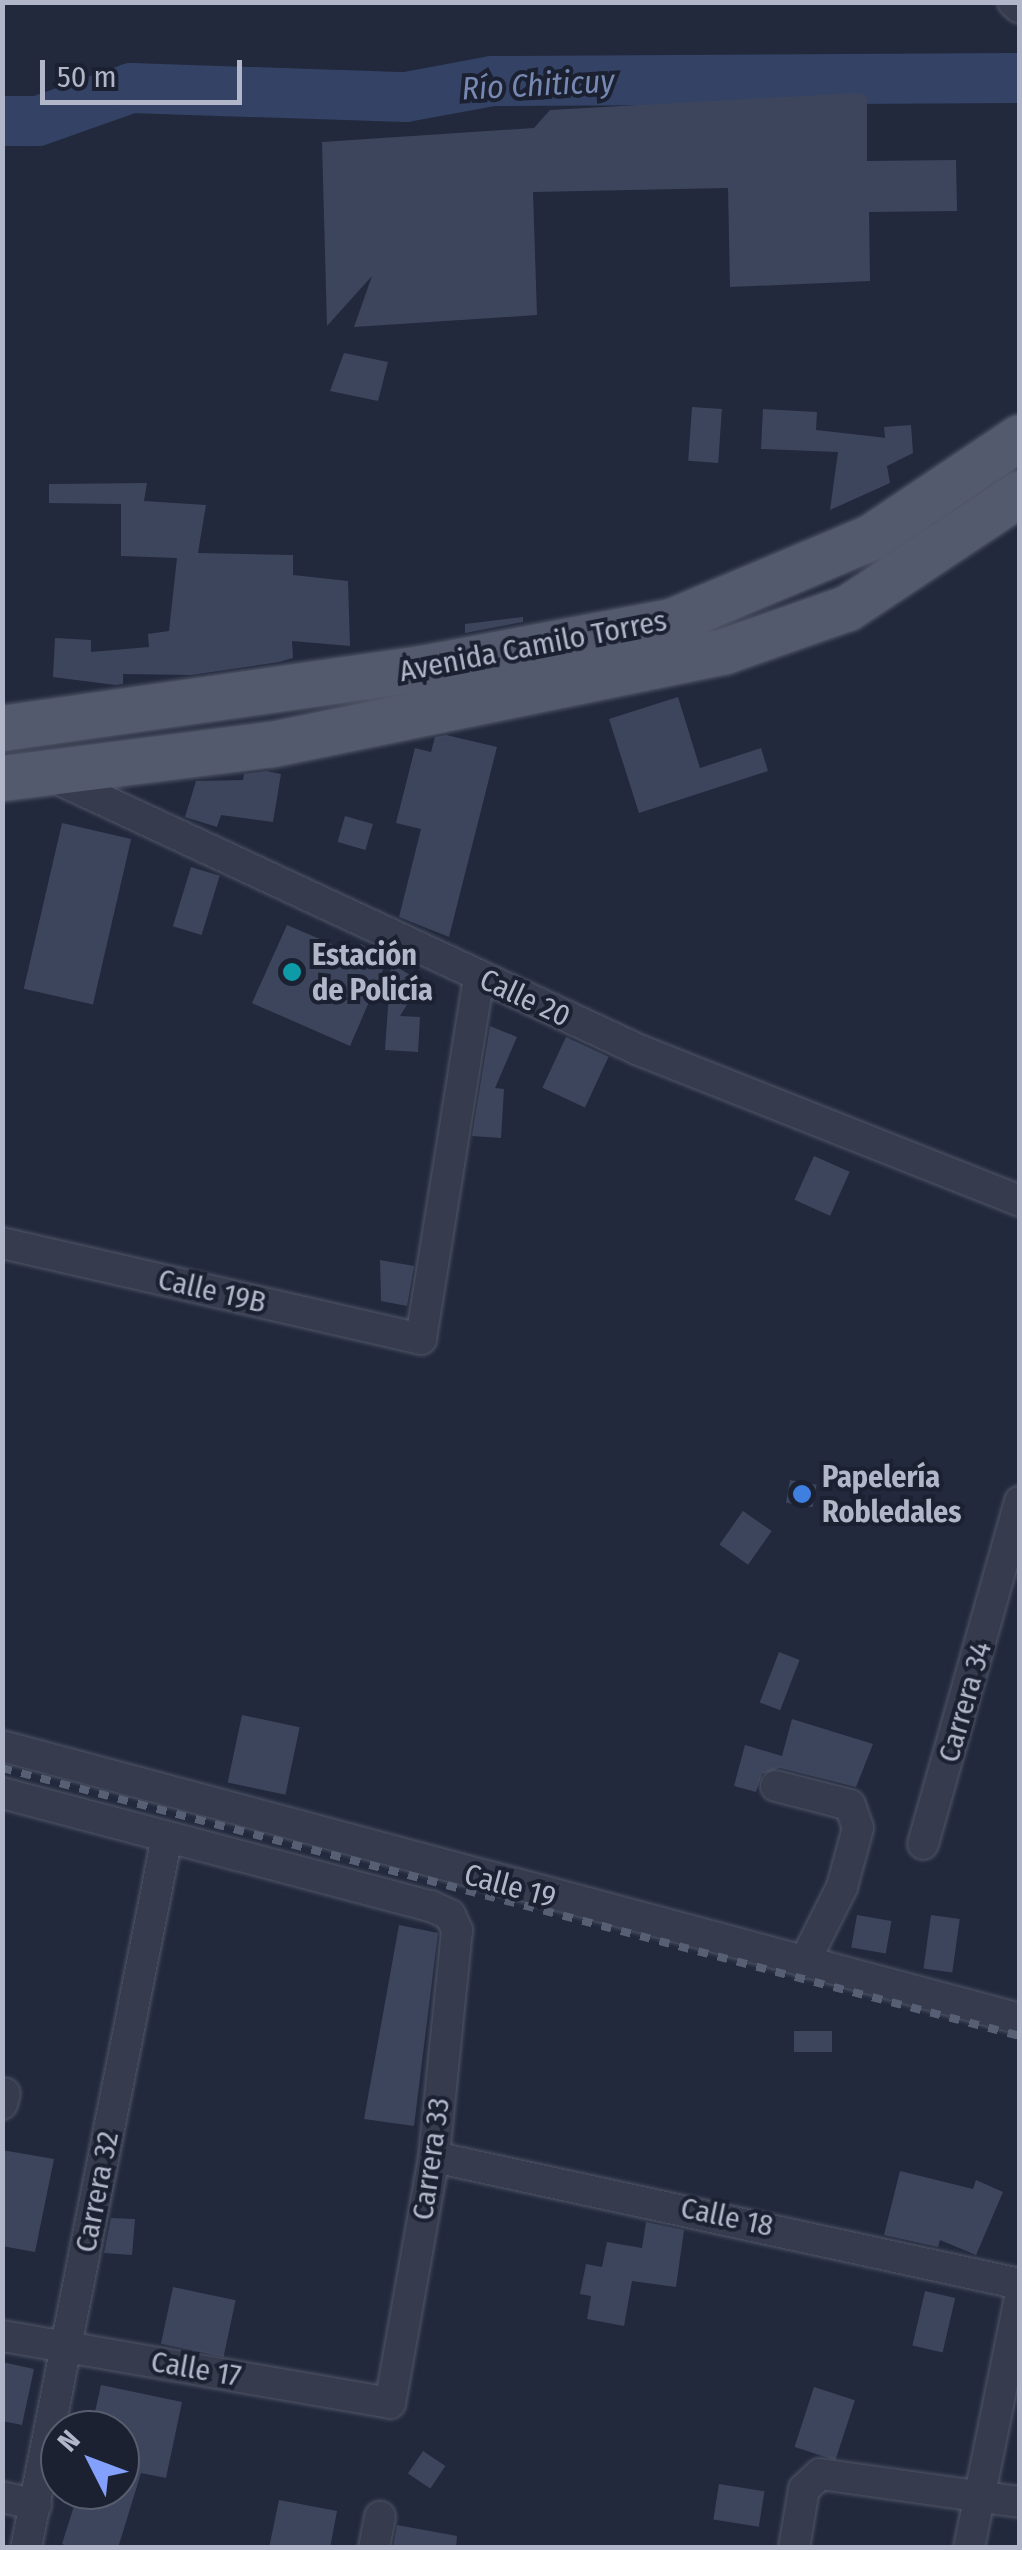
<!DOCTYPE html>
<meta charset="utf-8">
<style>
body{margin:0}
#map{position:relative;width:1022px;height:2550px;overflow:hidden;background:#22293d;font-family:"Fira Sans Condensed",sans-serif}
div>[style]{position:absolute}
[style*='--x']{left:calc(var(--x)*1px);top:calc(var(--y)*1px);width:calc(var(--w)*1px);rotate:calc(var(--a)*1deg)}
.river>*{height:50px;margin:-25px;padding:0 25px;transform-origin:25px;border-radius:25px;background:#344265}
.building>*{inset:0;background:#3d455d;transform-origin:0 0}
.roads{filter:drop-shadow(0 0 2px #515767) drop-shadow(0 0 2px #515767)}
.street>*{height:30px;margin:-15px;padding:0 15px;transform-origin:15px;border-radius:15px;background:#363c4d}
.primary>*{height:45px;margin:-22.5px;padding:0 22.5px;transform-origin:22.5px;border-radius:22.5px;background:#535a6d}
.rail>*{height:8px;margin-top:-4px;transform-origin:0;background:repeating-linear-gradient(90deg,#575f74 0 10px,transparent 0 20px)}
.dots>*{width:28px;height:28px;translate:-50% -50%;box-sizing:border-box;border:5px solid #1b2131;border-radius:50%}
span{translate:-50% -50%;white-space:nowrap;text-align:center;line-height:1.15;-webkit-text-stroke:8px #1b2131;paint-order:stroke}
.street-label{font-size:30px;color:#b1b7c8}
.poi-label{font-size:30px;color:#b1b7c8;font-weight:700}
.left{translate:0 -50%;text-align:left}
.water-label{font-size:32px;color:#7788b2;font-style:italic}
.frame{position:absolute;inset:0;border:5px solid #b1b7c8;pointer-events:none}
.north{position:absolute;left:40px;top:2410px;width:100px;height:100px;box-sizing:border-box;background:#1b2131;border:2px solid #575d6d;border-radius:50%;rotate:312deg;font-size:28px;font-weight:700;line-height:40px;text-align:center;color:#b1b7c8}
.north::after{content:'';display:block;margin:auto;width:35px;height:45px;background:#82a0fc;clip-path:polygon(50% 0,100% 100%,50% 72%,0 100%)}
.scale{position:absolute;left:40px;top:60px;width:202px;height:45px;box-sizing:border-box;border:5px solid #b1b7c8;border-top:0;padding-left:12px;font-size:30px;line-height:35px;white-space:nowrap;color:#b1b7c8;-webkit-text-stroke:8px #1b2131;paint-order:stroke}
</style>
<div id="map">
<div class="river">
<i style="--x:2;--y:121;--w:36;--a:0"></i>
<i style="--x:38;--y:121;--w:99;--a:-19.5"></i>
<i style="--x:131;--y:88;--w:275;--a:1.9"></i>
<i style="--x:406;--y:97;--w:87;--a:-10.5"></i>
<i style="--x:492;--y:81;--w:528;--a:-0.33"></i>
</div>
<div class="building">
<i style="clip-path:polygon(856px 93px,867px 95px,867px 161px,956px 160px,957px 211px,869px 212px,870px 281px,730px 287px,728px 188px,533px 192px,537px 315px,354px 327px,372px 276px,327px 326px,322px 142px,534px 128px,550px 110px)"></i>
<i style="clip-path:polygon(344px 353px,388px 362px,378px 401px,330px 391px)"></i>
<i style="left:692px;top:407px;width:30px;height:54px;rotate:4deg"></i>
<i style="clip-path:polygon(763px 409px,817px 412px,816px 430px,878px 437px,885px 438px,884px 427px,911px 425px,913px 453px,887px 466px,890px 483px,830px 510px,838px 452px,761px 449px)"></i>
<i style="clip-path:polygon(147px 483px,144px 501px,206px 505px,198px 553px,293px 555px,293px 575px,348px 581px,350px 646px,292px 641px,293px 658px,279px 662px,191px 675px,123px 674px,123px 684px,115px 685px,53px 677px,55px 638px,91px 640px,91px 652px,149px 647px,148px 634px,169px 631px,177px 558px,121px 556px,121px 504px,49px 503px,49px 484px)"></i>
<i style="clip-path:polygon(523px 617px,523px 622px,465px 633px,465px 624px)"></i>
<i style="clip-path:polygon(678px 697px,700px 768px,761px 748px,768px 771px,639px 813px,609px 719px)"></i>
<i style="clip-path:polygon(446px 735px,497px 747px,449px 937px,399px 917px,421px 829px,396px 823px,415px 748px,431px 752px,435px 737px)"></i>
<i style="clip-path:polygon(266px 771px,281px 774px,273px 822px,221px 815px,217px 827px,185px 817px,196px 781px,243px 780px,244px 774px)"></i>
<i style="left:345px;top:816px;width:29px;height:27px;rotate:16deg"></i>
<i style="left:62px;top:823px;width:71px;height:170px;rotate:13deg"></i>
<i style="left:191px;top:867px;width:30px;height:62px;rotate:17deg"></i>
<i style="clip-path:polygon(287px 925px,355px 954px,361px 944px,387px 960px,350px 1046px,252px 1003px)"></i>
<i style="clip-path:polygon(391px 963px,421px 982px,400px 1016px,420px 1017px,418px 1052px,385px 1050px)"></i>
<i style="clip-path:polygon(490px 1026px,517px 1037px,495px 1088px,504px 1089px,501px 1138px,472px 1136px)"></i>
<i style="left:566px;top:1037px;width:47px;height:56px;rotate:25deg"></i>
<i style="left:814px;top:1156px;width:39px;height:48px;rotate:24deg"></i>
<i style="clip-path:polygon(380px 1260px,414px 1266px,407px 1306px,381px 1301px)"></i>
<i style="left:790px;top:1480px;width:27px;height:23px;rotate:10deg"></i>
<i style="left:743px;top:1511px;width:35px;height:41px;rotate:35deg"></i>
<i style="left:779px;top:1652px;width:22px;height:54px;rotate:21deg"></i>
<i style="left:242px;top:1715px;width:59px;height:69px;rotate:12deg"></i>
<i style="clip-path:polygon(792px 1719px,873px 1744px,856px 1787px,780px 1768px,762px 1774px,756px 1792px,734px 1786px,745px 1745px,782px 1756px)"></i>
<i style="left:857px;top:1915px;width:35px;height:33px;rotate:10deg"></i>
<i style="left:931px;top:1915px;width:29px;height:54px;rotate:8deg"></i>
<i style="clip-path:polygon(399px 1925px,438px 1933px,414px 2126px,364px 2119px)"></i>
<i style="left:794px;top:2031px;width:38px;height:21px"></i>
<i style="clip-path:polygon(2px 2150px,54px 2159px,35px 2252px,2px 2246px)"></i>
<i style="clip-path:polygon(900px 2171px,973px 2189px,976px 2180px,1003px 2192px,976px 2255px,940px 2240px,938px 2247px,884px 2235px)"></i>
<i style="clip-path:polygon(111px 2218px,135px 2219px,132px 2255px,104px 2253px)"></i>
<i style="clip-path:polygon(646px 2222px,684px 2230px,676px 2287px,632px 2281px,624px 2326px,587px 2319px,591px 2296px,580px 2294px,586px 2264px,602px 2267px,607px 2242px,642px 2248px)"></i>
<i style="left:173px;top:2287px;width:64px;height:58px;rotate:12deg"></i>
<i style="left:925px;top:2291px;width:31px;height:56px;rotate:13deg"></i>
<i style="clip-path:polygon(2px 2362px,34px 2369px,22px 2425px,2px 2421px)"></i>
<i style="clip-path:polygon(101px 2385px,182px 2402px,166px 2478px,141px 2473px,118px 2548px,75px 2548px,62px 2544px,79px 2490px,120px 2490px,120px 2430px,91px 2430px)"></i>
<i style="left:814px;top:2387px;width:43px;height:63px;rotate:18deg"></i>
<i style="left:423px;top:2451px;width:27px;height:27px;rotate:34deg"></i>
<i style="left:719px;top:2484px;width:46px;height:36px;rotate:9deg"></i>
<i style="clip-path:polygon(279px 2500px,337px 2511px,330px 2548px,269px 2548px)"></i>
<i style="clip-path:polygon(397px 2525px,457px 2536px,456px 2548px,393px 2548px)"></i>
</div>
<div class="roads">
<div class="street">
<i style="--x:1013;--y:2;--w:9;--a:41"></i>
<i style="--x:45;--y:773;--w:655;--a:25"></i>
<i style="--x:639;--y:1050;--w:410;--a:21.6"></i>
<i style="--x:2;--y:1243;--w:430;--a:12.9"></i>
<i style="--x:421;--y:1339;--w:367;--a:-80.9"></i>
<i style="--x:2;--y:1746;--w:1054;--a:15.01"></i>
<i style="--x:776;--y:1786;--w:76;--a:14.4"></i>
<i style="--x:850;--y:1805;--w:24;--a:71"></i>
<i style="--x:858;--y:1828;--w:61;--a:105.2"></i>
<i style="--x:842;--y:1887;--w:85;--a:116.6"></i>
<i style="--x:2;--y:1793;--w:444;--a:14.8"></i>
<i style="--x:431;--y:1906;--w:21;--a:25"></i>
<i style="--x:450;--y:1915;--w:17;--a:65"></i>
<i style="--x:457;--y:1930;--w:228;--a:95.8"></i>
<i style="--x:434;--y:2157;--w:250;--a:100.1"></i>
<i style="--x:390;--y:2403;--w:394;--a:-170.2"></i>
<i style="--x:923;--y:1844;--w:356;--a:-74.2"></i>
<i style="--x:2;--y:2104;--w:11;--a:-75"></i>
<i style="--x:434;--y:2157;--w:600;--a:12.23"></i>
<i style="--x:2;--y:2497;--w:35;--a:13"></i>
<i style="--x:26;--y:2548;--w:725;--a:-78.78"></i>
<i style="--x:374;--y:2548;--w:32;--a:-79"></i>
<i style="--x:794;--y:2548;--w:60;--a:-80.4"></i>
<i style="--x:804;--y:2489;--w:22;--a:-43"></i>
<i style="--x:820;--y:2474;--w:202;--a:8"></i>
<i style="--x:969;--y:2548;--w:255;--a:-78.5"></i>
</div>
<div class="primary">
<i style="--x:2;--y:728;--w:425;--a:-8.1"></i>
<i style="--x:423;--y:668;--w:253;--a:-10.7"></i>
<i style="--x:672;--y:621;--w:216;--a:-22.9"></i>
<i style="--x:871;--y:537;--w:179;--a:-33.9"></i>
<i style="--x:2;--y:778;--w:272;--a:-7.2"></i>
<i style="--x:272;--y:744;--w:461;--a:-11.6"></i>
<i style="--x:724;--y:651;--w:130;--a:-19.3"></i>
<i style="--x:847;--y:608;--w:208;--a:-33.6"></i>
</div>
</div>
<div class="rail">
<i style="--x:2;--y:1768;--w:1053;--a:14.75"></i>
</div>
<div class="dots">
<i style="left:292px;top:972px;background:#0f9aa8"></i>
<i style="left:802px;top:1494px;background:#3f7fe0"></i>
</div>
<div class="street-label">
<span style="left:533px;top:646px;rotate:-11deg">Avenida Camilo Torres</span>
<span style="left:525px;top:998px;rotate:25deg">Calle 20</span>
<span style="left:212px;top:1291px;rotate:13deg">Calle 19B</span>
<span style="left:965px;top:1702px;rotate:-74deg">Carrera 34</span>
<span style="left:510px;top:1886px;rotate:15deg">Calle 19</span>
<span style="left:431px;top:2159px;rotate:-82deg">Carrera 33</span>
<span style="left:97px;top:2192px;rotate:-79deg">Carrera 32</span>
<span style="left:727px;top:2217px;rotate:12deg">Calle 18</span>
<span style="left:196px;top:2369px;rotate:10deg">Calle 17</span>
</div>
<div class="poi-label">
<span class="left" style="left:312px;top:972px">Estación<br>de Policía</span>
<span class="left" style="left:822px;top:1494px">Papelería<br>Robledales</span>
</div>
<div class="water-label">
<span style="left:538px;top:85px;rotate:-3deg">Río Chiticuy</span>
</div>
<div class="frame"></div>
<div class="north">N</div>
<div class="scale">50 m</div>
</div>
